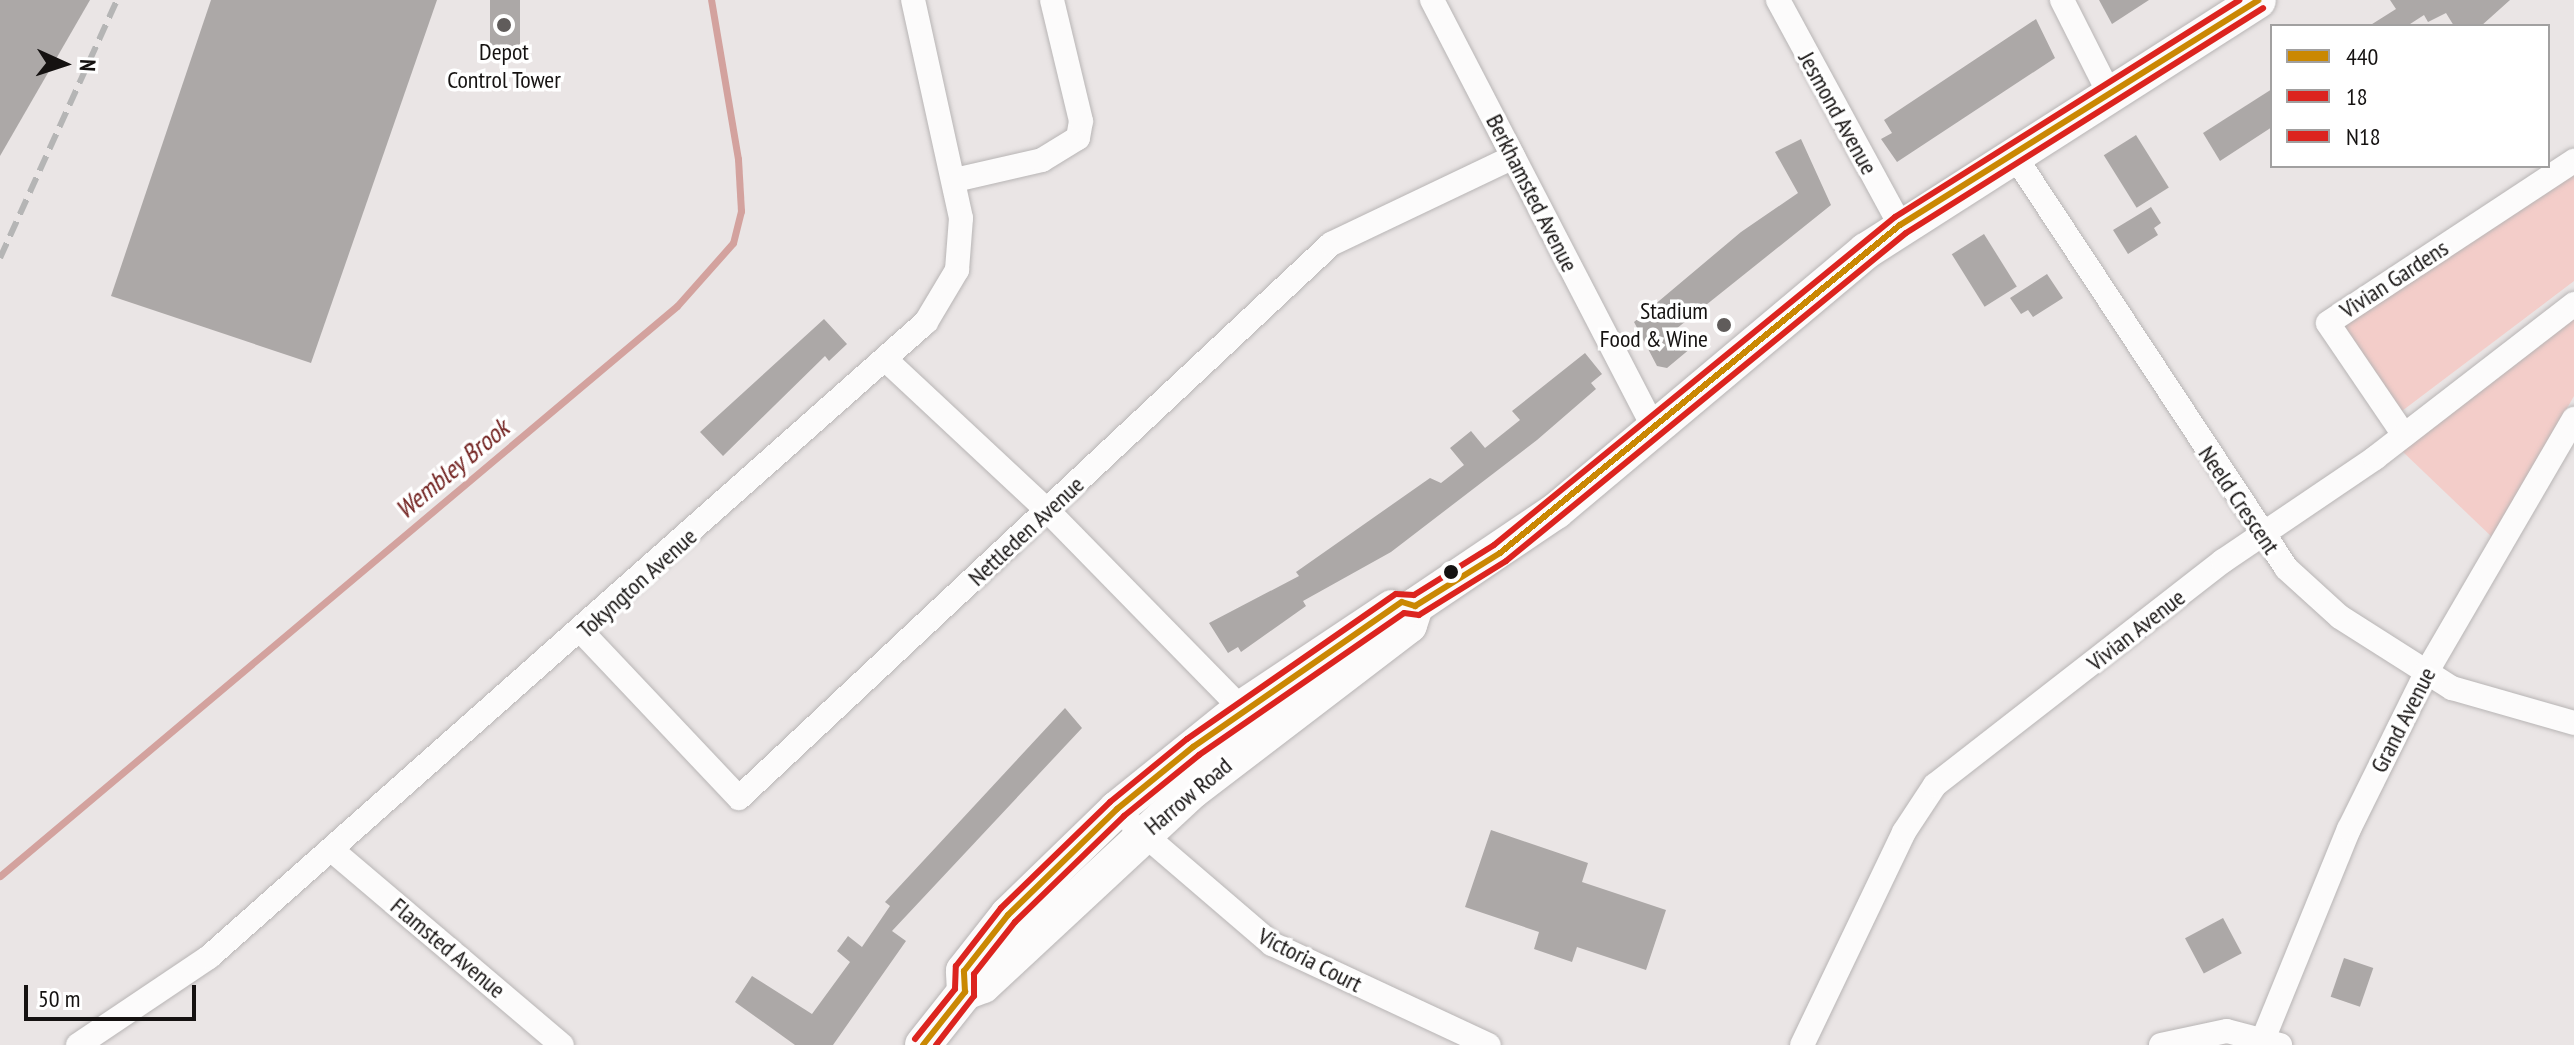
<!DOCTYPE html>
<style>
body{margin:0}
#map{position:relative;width:2574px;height:1045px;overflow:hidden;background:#eae5e5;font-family:"PT Sans Narrow",sans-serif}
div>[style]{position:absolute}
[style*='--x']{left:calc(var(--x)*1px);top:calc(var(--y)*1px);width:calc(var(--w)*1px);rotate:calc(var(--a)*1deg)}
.green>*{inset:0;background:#f3cdc9}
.stream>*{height:7px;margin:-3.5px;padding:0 3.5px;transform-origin:3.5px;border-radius:3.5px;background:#d3a29e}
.building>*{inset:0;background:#aca8a7;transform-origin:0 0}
.roads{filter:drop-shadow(0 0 2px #b8b5b5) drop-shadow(0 0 2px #b8b5b5)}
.street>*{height:24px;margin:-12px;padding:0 12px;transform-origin:12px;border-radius:12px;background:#fcfbfb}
.primary>*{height:36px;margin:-18px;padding:0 18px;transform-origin:18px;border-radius:18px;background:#fcfbfb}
.rail>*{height:6px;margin-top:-3px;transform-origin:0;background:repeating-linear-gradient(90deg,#b5b5b5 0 16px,transparent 0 24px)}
.bus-1>*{height:6px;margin:-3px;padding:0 3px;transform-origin:3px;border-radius:3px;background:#ca8803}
.bus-2>*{height:6px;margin:-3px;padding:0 3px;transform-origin:3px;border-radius:3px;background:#dc241f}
.bus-3>*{height:6px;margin:-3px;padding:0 3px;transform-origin:3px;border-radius:3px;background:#dc241f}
.dots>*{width:22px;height:22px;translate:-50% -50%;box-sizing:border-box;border:4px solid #fff;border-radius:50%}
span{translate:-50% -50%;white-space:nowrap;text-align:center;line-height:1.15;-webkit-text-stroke:7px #fff;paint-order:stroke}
.poi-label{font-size:24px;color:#151211}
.right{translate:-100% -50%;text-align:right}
.street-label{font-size:24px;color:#151211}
.water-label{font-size:26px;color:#71201e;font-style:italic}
.legend{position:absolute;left:2270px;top:24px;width:280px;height:144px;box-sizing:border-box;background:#fff;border:2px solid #a1a0a0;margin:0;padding:10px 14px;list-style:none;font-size:24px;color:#151211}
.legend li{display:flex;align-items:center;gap:16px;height:40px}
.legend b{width:40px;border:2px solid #a1a0a0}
.north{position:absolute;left:24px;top:24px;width:80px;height:80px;-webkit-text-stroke:6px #fff;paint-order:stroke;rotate:93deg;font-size:22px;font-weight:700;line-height:32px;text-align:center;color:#151211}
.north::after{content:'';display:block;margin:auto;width:28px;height:36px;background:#151211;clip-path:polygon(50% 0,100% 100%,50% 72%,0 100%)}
.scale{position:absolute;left:24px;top:985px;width:172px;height:36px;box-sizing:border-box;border:4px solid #151211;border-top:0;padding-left:10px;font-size:24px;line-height:28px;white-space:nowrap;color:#151211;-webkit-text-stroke:6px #fff;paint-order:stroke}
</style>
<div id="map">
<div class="green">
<i style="clip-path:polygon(2574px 170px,2574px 281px,2398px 414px,2338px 324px)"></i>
<i style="clip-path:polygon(2574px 316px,2574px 396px,2493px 538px,2402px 451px)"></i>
</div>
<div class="stream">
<i style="--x:0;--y:876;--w:885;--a:-40.1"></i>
<i style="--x:677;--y:306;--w:84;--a:-48.4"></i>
<i style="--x:733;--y:243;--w:33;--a:-76"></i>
<i style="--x:741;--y:211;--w:52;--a:-93.3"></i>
<i style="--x:738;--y:159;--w:161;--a:-99.6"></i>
</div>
<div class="building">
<i style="clip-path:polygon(0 0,90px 0,0 156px)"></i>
<i style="clip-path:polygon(211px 0,437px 0,311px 363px,111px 296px)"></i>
<i style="left:490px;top:0;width:30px;height:50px"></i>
<i style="clip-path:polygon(2099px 0,2149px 0,2112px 24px)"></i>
<i style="clip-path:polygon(2390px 0,2510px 0,2481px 26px,2454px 26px,2446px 13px,2428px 22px,2424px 15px,2407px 26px,2369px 26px,2396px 9px)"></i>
<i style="clip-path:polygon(2036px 19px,2055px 58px,1897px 162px,1881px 139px,1892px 133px,1884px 120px)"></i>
<i style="clip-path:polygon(2272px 89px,2272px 127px,2220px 161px,2203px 133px)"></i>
<i style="left:2136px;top:135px;width:62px;height:38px;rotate:58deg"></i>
<i style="clip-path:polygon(1801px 139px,1831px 205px,1676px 329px,1691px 348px,1667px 368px,1657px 366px,1634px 322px,1741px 232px,1798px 193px,1775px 152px)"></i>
<i style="clip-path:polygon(2151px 207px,2161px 223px,2154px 228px,2158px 235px,2128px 254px,2113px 230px)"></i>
<i style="left:1984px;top:234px;width:62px;height:38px;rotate:58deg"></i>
<i style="clip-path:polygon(2047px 274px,2063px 298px,2033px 317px,2028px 310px,2021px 314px,2010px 298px)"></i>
<i style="clip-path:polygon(824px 319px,847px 344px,829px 361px,825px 356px,723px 456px,700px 432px)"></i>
<i style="clip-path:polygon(1585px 353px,1602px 374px,1591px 383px,1596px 389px,1537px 440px,1391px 552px,1303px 601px,1306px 606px,1241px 652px,1238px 647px,1228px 653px,1209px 623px,1299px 576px,1296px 572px,1430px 478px,1441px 483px,1464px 465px,1450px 448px,1471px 431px,1485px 448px,1520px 420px,1512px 411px)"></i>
<i style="clip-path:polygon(1065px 708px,1082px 728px,892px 931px,906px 941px,833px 1045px,795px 1045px,735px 1002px,752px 976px,812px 1014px,850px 962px,837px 951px,848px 936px,862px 947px,890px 906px,885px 902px)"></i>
<i style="clip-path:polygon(1491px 830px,1588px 863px,1582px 882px,1666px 910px,1646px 970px,1577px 947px,1572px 962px,1534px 949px,1539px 932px,1465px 907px)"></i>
<i style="left:2223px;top:918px;width:40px;height:43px;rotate:62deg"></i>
<i style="left:2344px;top:958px;width:31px;height:41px;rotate:19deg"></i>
</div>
<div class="roads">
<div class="street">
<i style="--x:1432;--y:0;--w:482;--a:62.6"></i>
<i style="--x:1778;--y:0;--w:256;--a:61.5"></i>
<i style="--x:2062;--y:0;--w:102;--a:63.2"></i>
<i style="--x:2012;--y:152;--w:498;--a:56.6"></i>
<i style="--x:2286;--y:568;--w:73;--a:42.2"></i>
<i style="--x:2340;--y:617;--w:133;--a:32.4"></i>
<i style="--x:2452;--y:688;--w:127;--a:16"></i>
<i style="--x:955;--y:180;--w:89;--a:-12.9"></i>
<i style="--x:1042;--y:160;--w:42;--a:-31.4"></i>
<i style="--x:1078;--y:138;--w:17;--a:-80"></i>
<i style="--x:1081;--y:121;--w:124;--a:-103.5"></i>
<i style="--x:886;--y:360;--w:221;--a:43"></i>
<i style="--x:1048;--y:511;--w:291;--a:45.6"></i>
<i style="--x:2404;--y:435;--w:135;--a:-124.2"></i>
<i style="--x:2328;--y:323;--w:295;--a:-33.4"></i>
<i style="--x:582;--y:632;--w:228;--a:46.6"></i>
<i style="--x:739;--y:798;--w:811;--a:-43.1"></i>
<i style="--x:1331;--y:244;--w:202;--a:-25.5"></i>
<i style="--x:1133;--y:825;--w:183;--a:40.6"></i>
<i style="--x:1272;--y:944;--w:239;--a:25"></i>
<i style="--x:333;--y:851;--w:300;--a:40.3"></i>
<i style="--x:2264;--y:1037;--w:225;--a:-67.8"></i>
<i style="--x:2349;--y:829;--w:174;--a:-63.7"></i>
<i style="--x:2426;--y:673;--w:294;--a:-59.8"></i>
<i style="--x:78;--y:1045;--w:158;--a:-33.9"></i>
<i style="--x:209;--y:957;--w:958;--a:-41.53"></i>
<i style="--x:926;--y:322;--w:61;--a:-59.2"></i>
<i style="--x:957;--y:270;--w:52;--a:-85.6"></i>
<i style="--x:961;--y:218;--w:223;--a:-102.4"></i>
<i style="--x:1802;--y:1045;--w:236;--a:-64.4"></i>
<i style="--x:1904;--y:832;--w:56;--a:-56.6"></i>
<i style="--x:1935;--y:785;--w:365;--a:-37.9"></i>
<i style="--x:2223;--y:561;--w:184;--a:-34.1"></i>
<i style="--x:2375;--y:458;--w:252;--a:-37.7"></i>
<i style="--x:2161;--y:1045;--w:67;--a:-12"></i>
<i style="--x:2227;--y:1031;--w:55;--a:14.8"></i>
</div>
<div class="primary">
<i style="--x:965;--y:992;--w:21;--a:-93"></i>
<i style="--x:964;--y:971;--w:71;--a:-51.8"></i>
<i style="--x:1008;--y:915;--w:152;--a:-44.2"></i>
<i style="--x:1117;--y:809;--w:161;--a:-38.9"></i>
<i style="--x:1242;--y:708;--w:180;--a:-33.7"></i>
<i style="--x:923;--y:1045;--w:68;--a:-51.6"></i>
<i style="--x:965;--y:992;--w:19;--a:-21"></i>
<i style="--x:983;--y:985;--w:285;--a:-42.9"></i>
<i style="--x:1192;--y:791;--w:273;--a:-37.4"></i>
<i style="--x:1409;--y:625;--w:20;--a:-72"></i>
<i style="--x:1415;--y:606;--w:170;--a:-34"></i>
<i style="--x:1556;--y:511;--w:405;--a:-40"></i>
<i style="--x:1866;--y:251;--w:465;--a:-32.6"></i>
</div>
</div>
<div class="rail">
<i style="--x:0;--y:258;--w:283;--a:-65.6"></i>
</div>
<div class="bus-1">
<i style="--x:923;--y:1045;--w:68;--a:-51.6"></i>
<i style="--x:965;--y:992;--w:21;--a:-93"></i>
<i style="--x:964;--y:971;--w:71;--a:-51.8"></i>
<i style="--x:1008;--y:915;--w:152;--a:-44.2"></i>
<i style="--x:1117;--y:809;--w:98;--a:-39.2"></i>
<i style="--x:1193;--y:747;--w:254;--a:-34.8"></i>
<i style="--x:1402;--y:602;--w:14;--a:17"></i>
<i style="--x:1415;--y:606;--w:100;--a:-31.9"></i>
<i style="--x:1500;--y:553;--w:517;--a:-39.35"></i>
<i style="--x:1900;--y:225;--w:423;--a:-32.1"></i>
</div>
<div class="bus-2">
<i style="--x:936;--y:1045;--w:62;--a:-52.2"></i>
<i style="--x:974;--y:996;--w:22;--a:-90"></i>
<i style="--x:974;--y:974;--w:66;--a:-51.7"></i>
<i style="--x:1015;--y:922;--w:152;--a:-44.2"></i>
<i style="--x:1124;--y:816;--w:97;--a:-39.1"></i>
<i style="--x:1199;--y:755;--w:249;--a:-34.7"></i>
<i style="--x:1404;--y:613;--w:15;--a:8"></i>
<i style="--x:1419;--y:615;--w:102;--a:-31.8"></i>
<i style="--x:1506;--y:561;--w:517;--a:-39.35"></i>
<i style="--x:1906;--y:233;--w:422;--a:-32.2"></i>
</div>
<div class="bus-3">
<i style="--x:915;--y:1039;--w:64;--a:-51.3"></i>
<i style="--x:955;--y:989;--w:23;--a:-88"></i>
<i style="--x:956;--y:966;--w:73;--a:-52.2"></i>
<i style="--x:1001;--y:908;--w:152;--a:-44.2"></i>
<i style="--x:1110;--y:802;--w:99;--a:-39.3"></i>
<i style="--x:1187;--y:739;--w:254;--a:-34.8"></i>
<i style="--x:1396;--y:594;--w:18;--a:3"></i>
<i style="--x:1414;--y:595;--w:94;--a:-32"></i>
<i style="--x:1494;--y:545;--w:518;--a:-39.28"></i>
<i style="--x:1895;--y:217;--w:407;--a:-32.2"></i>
</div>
<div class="dots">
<i style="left:504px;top:25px;background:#605c5b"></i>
<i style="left:1724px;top:325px;background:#605c5b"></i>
<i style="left:1451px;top:572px;background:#151211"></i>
</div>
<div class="poi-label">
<span style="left:504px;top:66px">Depot<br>Control Tower</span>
<span class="right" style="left:1708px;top:325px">Stadium<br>Food &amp; Wine</span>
</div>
<div class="street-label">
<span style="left:1838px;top:113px;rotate:61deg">Jesmond Avenue</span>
<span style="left:1532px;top:193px;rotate:63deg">Berkhamsted Avenue</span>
<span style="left:2394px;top:279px;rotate:-33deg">Vivian Gardens</span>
<span style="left:2239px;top:500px;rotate:56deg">Neeld Crescent</span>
<span style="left:1026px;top:531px;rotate:-43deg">Nettleden Avenue</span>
<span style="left:637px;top:583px;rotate:-42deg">Tokyngton Avenue</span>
<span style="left:2136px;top:630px;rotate:-38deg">Vivian Avenue</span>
<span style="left:2403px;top:720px;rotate:-63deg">Grand Avenue</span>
<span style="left:1188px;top:796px;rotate:-40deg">Harrow Road</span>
<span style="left:448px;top:948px;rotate:40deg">Flamsted Avenue</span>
<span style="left:1310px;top:960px;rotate:27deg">Victoria Court</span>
</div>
<div class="water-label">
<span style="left:452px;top:469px;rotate:-40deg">Wembley Brook</span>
</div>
<ul class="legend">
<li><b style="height:10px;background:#ca8803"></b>440</li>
<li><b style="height:10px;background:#dc241f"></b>18</li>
<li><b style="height:10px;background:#dc241f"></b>N18</li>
</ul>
<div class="north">N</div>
<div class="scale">50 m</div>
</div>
